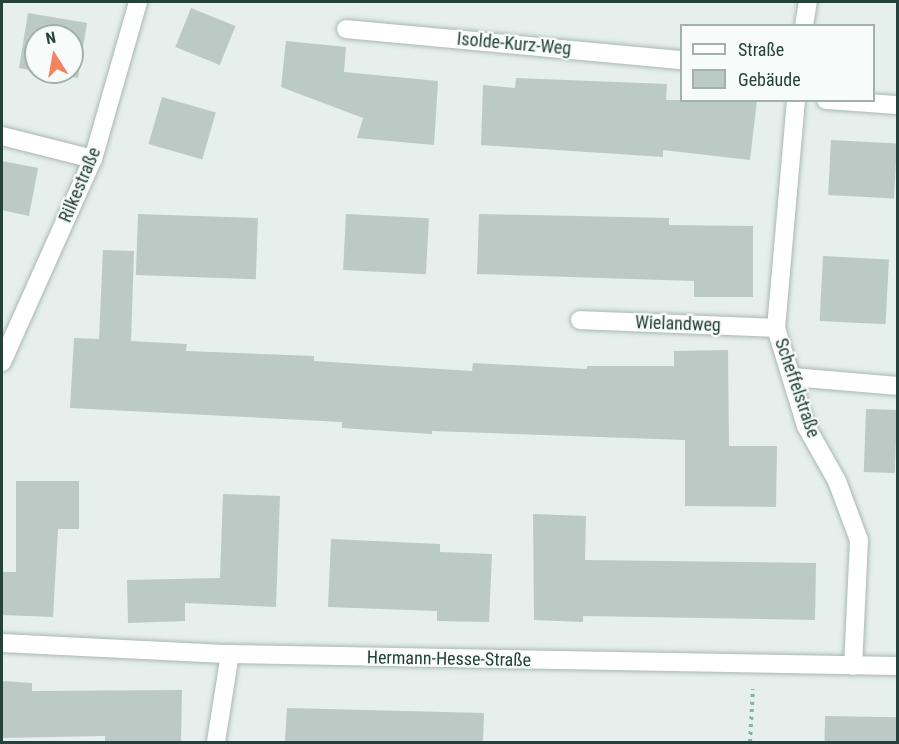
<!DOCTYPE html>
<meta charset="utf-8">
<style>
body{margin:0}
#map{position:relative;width:899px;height:744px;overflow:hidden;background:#e6efeb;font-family:"Roboto Condensed",sans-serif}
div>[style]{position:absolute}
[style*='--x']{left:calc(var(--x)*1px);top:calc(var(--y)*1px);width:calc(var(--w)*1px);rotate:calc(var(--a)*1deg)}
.building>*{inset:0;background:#bbcac4;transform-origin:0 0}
.path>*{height:4px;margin-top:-2px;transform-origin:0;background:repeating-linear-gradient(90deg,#86b3a5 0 3px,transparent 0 7.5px)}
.roads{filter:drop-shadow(0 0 2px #a8b8b2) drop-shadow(0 0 2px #a8b8b2)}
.minor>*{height:18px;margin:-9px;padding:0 9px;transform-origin:9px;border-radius:9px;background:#fff}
span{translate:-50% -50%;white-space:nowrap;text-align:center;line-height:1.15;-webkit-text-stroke:4.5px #f7fbf9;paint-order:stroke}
.street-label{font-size:18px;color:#24423a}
.frame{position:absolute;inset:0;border:3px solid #24423a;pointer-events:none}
.legend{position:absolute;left:680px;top:24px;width:195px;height:78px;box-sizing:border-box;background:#f7fbf9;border:2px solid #a3b1ad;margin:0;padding:8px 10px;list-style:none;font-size:18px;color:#24423a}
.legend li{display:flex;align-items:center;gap:12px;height:30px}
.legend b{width:30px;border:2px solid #a3b1ad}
.north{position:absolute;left:24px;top:24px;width:60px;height:60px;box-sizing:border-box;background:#f7fbf9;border:2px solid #a3b1ad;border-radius:50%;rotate:349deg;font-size:16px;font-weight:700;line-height:24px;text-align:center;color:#24423a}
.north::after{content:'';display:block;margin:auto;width:21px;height:27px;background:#f4845f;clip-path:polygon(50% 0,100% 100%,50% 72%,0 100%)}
</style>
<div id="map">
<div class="building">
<i style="left:191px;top:8px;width:48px;height:42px;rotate:22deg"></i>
<i style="clip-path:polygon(28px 13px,87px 23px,78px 78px,44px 72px,72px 72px,72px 36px,36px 36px,36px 71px,19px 68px)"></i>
<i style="clip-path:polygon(286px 41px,346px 47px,344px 72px,438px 81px,434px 145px,357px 138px,363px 118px,281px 87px)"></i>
<i style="clip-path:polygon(516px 78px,667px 84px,666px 100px,757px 100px,750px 160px,663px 150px,663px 157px,481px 145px,483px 85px,515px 88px)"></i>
<i style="left:162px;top:97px;width:56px;height:49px;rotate:16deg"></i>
<i style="left:831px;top:140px;width:66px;height:55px;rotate:3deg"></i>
<i style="clip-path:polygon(2px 161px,38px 168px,29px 216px,2px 210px)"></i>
<i style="left:138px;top:214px;width:120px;height:61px;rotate:2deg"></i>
<i style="left:346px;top:214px;width:83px;height:56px;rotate:3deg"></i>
<i style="clip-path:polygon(479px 214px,669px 218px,669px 225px,753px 226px,753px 297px,694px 297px,694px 281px,477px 274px)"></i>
<i style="clip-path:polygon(103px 250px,134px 251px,131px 341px,187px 344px,186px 351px,314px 356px,314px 361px,472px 371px,473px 363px,587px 369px,587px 366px,674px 366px,674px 351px,728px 350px,729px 446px,777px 446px,776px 507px,685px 506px,685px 440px,432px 431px,432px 434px,342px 428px,342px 422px,70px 408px,74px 338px,99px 339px)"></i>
<i style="left:823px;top:256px;width:66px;height:65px;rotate:3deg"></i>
<i style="left:866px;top:409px;width:31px;height:63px;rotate:2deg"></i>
<i style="clip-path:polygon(16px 481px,79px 481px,79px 529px,58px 529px,53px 617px,2px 615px,2px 572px,16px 572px)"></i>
<i style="clip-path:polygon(223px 494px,280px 496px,276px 607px,185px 603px,185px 621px,128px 623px,127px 580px,220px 578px)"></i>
<i style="clip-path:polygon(533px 514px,586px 516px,585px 560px,816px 563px,815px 620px,583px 616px,583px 622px,534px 620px)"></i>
<i style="clip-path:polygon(331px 539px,440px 544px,440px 552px,492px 554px,489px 622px,437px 621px,437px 611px,328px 607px)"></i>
<i style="clip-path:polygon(2px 681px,32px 683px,32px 691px,182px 690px,181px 742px,105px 742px,105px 736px,2px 738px)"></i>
<i style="clip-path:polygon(287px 708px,484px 713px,483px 742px,285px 742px)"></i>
<i style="left:825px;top:716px;width:72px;height:26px;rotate:1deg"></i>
</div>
<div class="path">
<i style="--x:750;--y:742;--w:53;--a:-86.8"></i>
</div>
<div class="roads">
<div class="minor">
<i style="--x:804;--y:26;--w:24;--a:-81"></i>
<i style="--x:346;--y:29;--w:337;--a:5.3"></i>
<i style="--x:796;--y:100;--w:229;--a:95"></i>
<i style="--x:776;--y:328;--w:102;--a:73"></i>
<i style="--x:806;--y:426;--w:63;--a:60.6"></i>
<i style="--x:837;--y:481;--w:63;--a:69.6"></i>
<i style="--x:859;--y:540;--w:126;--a:92.7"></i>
<i style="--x:826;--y:100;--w:72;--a:4"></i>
<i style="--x:2;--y:136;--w:94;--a:14.2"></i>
<i style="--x:580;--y:320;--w:196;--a:2.3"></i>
<i style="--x:2;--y:362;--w:222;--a:-65.9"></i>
<i style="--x:93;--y:159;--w:163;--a:-74"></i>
<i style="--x:793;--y:377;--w:105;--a:4.9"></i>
<i style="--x:2;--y:643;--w:228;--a:2.8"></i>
<i style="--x:230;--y:654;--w:668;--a:1.03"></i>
<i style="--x:216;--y:742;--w:89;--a:-81"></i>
</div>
</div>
<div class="street-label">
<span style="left:514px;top:44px;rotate:5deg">Isolde-Kurz-Weg</span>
<span style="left:80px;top:185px;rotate:-67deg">Rilkestraße</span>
<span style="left:678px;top:324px;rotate:2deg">Wielandweg</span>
<span style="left:797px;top:388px;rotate:71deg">Scheffelstraße</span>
<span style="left:449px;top:659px;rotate:1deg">Hermann-Hesse-Straße</span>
</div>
<div class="frame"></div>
<ul class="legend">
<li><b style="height:8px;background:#fff"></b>Straße</li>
<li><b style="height:16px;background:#bbcac4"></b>Gebäude</li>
</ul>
<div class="north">N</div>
</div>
